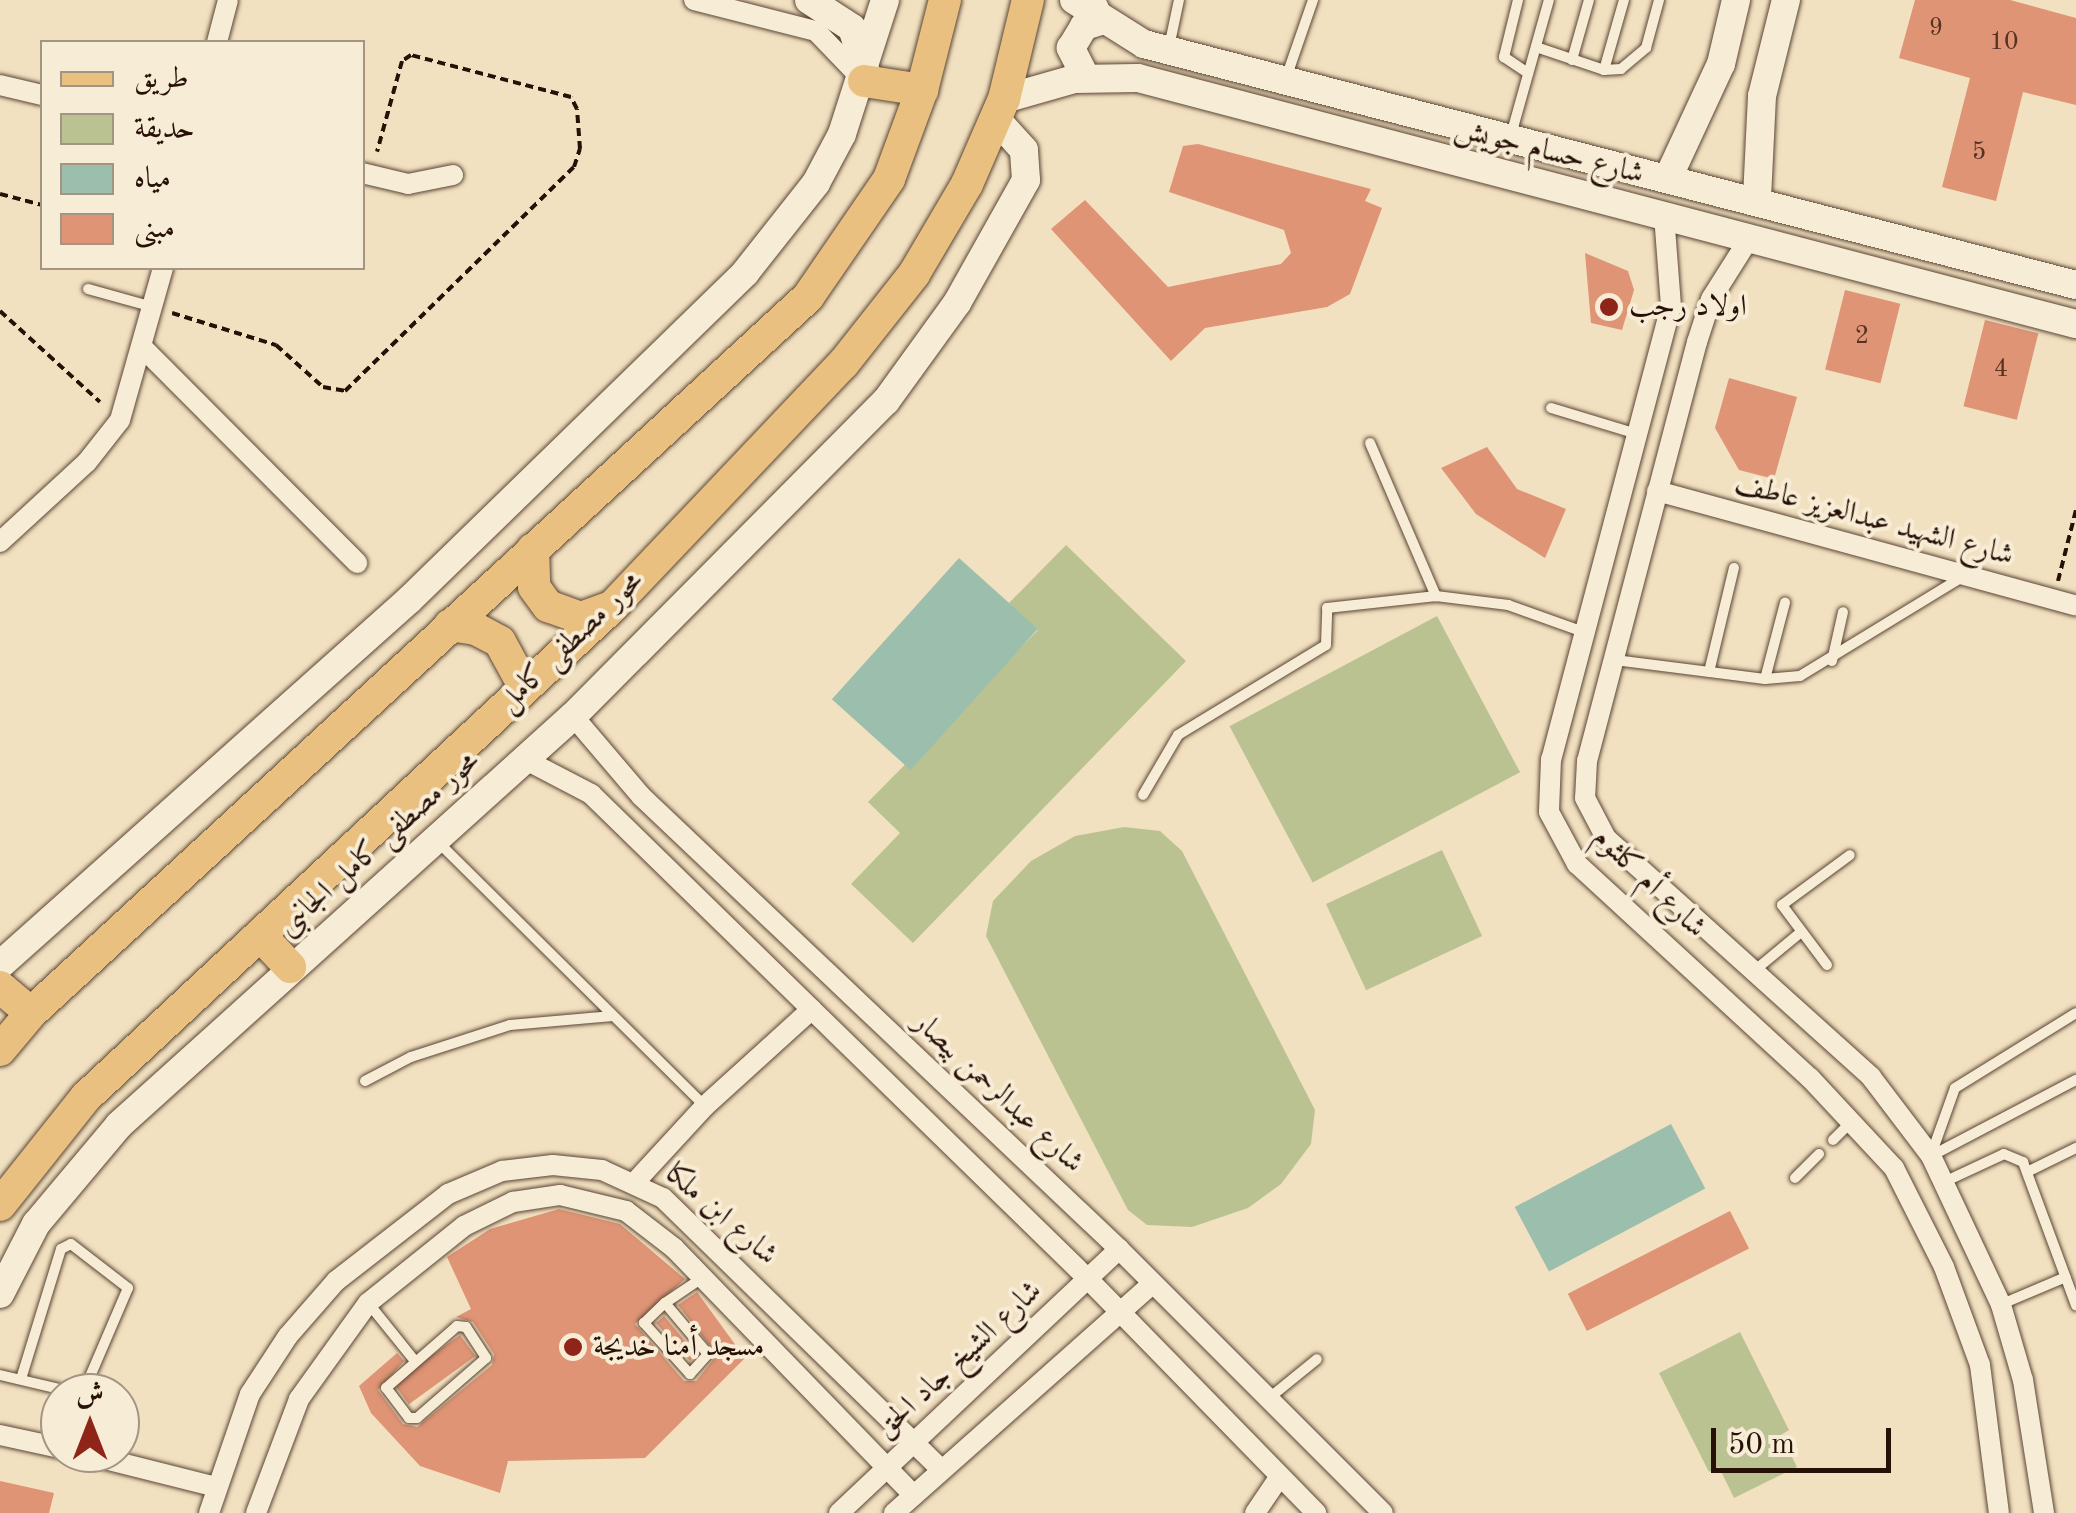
<!DOCTYPE html>
<meta charset="utf-8">
<style>
body{margin:0}
#map{position:relative;width:2076px;height:1513px;overflow:hidden;background:#f2e1c0;font-family:"Old Standard TT",Amiri,serif}
div>[style]{position:absolute}
[style*='--x']{left:calc(var(--x)*1px);top:calc(var(--y)*1px);width:calc(var(--w)*1px);rotate:calc(var(--a)*1deg)}
.green>*{inset:0;background:#bbc292;transform-origin:0 0}
.water>*{inset:0;background:#9cbead;transform-origin:0 0}
.building>*{inset:0;background:#de9475;transform-origin:0 0}
.path>*{height:4px;margin-top:-2px;transform-origin:0;background:repeating-linear-gradient(90deg,#271107 0 8px,transparent 0 13px)}
.roads{filter:drop-shadow(0 0 2px #5a4535) drop-shadow(0 0 2px #5a4535)}
.lane>*{height:10px;margin:-5px;padding:0 5px;transform-origin:5px;border-radius:5px;background:#f7ecd6}
.street>*{height:20px;margin:-10px;padding:0 10px;transform-origin:10px;border-radius:10px;background:#f7ecd6}
.secondary>*{height:28px;margin:-14px;padding:0 14px;transform-origin:14px;border-radius:14px;background:#f7ecd6}
.primary>*{height:32px;margin:-16px;padding:0 16px;transform-origin:16px;border-radius:16px;background:#e9c080}
.dots>*{width:28px;height:28px;translate:-50% -50%;box-sizing:border-box;border:5px solid #f7ecd6;border-radius:50%}
span{translate:-50% -50%;white-space:nowrap;text-align:center;line-height:1.15;-webkit-text-stroke:8px #f7ecd6;paint-order:stroke}
.number-label{font-size:25px;color:#553222}
.number-label span{-webkit-text-stroke-width:0}
.street-label{font-size:30px;color:#271107}
.poi-label{font-size:30px;color:#271107}
.left{translate:0 -50%;text-align:left}
.legend{position:absolute;left:40px;top:40px;width:325px;height:230px;box-sizing:border-box;background:#f7ecd6;border:2px solid #a49483;margin:0;padding:12px 18px;list-style:none;font-size:30px;color:#271107}
.legend li{display:flex;align-items:center;gap:20px;height:50px}
.legend b{width:50px;border:2px solid #a49483}
.north{position:absolute;left:40px;top:1373px;width:100px;height:100px;box-sizing:border-box;background:#f7ecd6;border:2px solid #a49483;border-radius:50%;rotate:0deg;font-size:28px;font-weight:700;line-height:40px;text-align:center;color:#271107}
.north::after{content:'';display:block;margin:auto;width:35px;height:45px;background:#8f2418;clip-path:polygon(50% 0,100% 100%,50% 72%,0 100%)}
.scale{position:absolute;left:1711px;top:1428px;width:180px;height:45px;box-sizing:border-box;border:5px solid #271107;border-top:0;padding-left:12px;font-size:30px;line-height:35px;white-space:nowrap;color:#271107;-webkit-text-stroke:8px #f7ecd6;paint-order:stroke}
</style>
<div id="map">
<div class="green">
<i style="clip-path:polygon(1066px 545px,1186px 661px,913px 943px,851px 884px,900px 833px,868px 802px,1038px 630px,1009px 603px)"></i>
<i style="left:1437px;top:616px;width:177px;height:235px;rotate:62deg"></i>
<i style="clip-path:polygon(1124px 827px,1160px 831px,1182px 851px,1315px 1110px,1311px 1144px,1281px 1184px,1248px 1208px,1192px 1227px,1147px 1225px,1128px 1210px,986px 936px,993px 901px,1031px 861px,1075px 836px)"></i>
<i style="left:1442px;top:850px;width:95px;height:128px;rotate:65deg"></i>
<i style="clip-path:polygon(1740px 1332px,1789px 1430px,1781px 1435px,1797px 1467px,1734px 1498px,1719px 1467px,1709px 1472px,1659px 1373px)"></i>
</div>
<div class="water">
<i style="left:959px;top:558px;width:106px;height:190px;rotate:42deg"></i>
<i style="left:1671px;top:1124px;width:73px;height:177px;rotate:62deg"></i>
</div>
<div class="building">
<i style="clip-path:polygon(1915px 0,2010px 0,2076px 18px,2076px 105px,2023px 92px,1996px 201px,1942px 187px,1970px 78px,1899px 58px)"></i>
<i style="clip-path:polygon(1198px 144px,1371px 189px,1365px 201px,1382px 208px,1350px 294px,1327px 307px,1205px 328px,1171px 361px,1051px 229px,1085px 200px,1168px 287px,1281px 264px,1291px 253px,1284px 230px,1169px 192px,1183px 146px)"></i>
<i style="clip-path:polygon(1585px 253px,1628px 271px,1634px 290px,1622px 330px,1591px 323px)"></i>
<i style="left:1845px;top:290px;width:57px;height:82px;rotate:14deg"></i>
<i style="left:1985px;top:320px;width:55px;height:89px;rotate:14deg"></i>
<i style="clip-path:polygon(1729px 378px,1797px 397px,1774px 479px,1739px 470px,1715px 428px)"></i>
<i style="clip-path:polygon(1487px 447px,1517px 489px,1566px 509px,1545px 558px,1476px 514px,1441px 468px)"></i>
<i style="clip-path:polygon(559px 1209px,620px 1224px,685px 1279px,635px 1324px,684px 1381px,696px 1381px,717px 1355px,678px 1305px,697px 1292px,745px 1358px,645px 1458px,508px 1461px,500px 1493px,420px 1466px,371px 1413px,359px 1386px,397px 1353px,404px 1361px,378px 1390px,403px 1424px,417px 1427px,492px 1365px,494px 1354px,473px 1322px,456px 1317px,471px 1309px,447px 1257px,490px 1229px)"></i>
<i style="left:1730px;top:1211px;width:42px;height:182px;rotate:63deg"></i>
<i style="clip-path:polygon(664px 1316px,696px 1354px,690px 1361px,656px 1323px)"></i>
<i style="left:460px;top:1335px;width:26px;height:82px;rotate:54deg"></i>
<i style="clip-path:polygon(0 1481px,54px 1493px,49px 1513px,0 1513px)"></i>
</div>
<div class="path">
<i style="--x:0;--y:194;--w:43;--a:14.7"></i>
<i style="--x:0;--y:311;--w:135;--a:42.3"></i>
<i style="--x:172;--y:313;--w:109;--a:17.1"></i>
<i style="--x:276;--y:345;--w:63;--a:41.8"></i>
<i style="--x:323;--y:387;--w:22;--a:10"></i>
<i style="--x:345;--y:391;--w:320;--a:-44.4"></i>
<i style="--x:574;--y:167;--w:19;--a:-72"></i>
<i style="--x:580;--y:149;--w:40;--a:-94.3"></i>
<i style="--x:577;--y:109;--w:13;--a:-117"></i>
<i style="--x:571;--y:97;--w:165;--a:-165.3"></i>
<i style="--x:411;--y:55;--w:11;--a:146"></i>
<i style="--x:402;--y:61;--w:94;--a:105.4"></i>
<i style="--x:2058;--y:581;--w:73;--a:-75.8"></i>
</div>
<div class="roads">
<div class="lane">
<i style="--x:1518;--y:0;--w:59;--a:103.8"></i>
<i style="--x:1504;--y:57;--w:29;--a:34"></i>
<i style="--x:1169;--y:47;--w:48;--a:-78"></i>
<i style="--x:1536;--y:47;--w:72;--a:18.7"></i>
<i style="--x:1604;--y:70;--w:17;--a:-3"></i>
<i style="--x:1621;--y:69;--w:33;--a:-40"></i>
<i style="--x:1646;--y:48;--w:50;--a:-74.8"></i>
<i style="--x:1572;--y:60;--w:62;--a:-74.2"></i>
<i style="--x:1604;--y:70;--w:73;--a:-74.1"></i>
<i style="--x:1286;--y:78;--w:83;--a:-70.9"></i>
<i style="--x:1511;--y:135;--w:140;--a:-74.3"></i>
<i style="--x:88;--y:289;--w:67;--a:15.5"></i>
<i style="--x:1551;--y:408;--w:90;--a:16.8"></i>
<i style="--x:1370;--y:443;--w:167;--a:66.7"></i>
<i style="--x:1615;--y:660;--w:151;--a:7.2"></i>
<i style="--x:1765;--y:679;--w:35;--a:-5"></i>
<i style="--x:1800;--y:676;--w:192;--a:-31.4"></i>
<i style="--x:1832;--y:661;--w:50;--a:-77.3"></i>
<i style="--x:1709;--y:672;--w:107;--a:-76.5"></i>
<i style="--x:1765;--y:679;--w:79;--a:-75.3"></i>
<i style="--x:1143;--y:795;--w:69;--a:-59.7"></i>
<i style="--x:1178;--y:735;--w:173;--a:-31.3"></i>
<i style="--x:1326;--y:645;--w:37;--a:-88"></i>
<i style="--x:1327;--y:608;--w:110;--a:-6.3"></i>
<i style="--x:1436;--y:596;--w:73;--a:7.1"></i>
<i style="--x:1508;--y:605;--w:81;--a:19.6"></i>
<i style="--x:436;--y:840;--w:377;--a:44.7"></i>
<i style="--x:1827;--y:965;--w:75;--a:-126.9"></i>
<i style="--x:1782;--y:905;--w:84;--a:-36.3"></i>
<i style="--x:1754;--y:971;--w:61;--a:-39.7"></i>
<i style="--x:365;--y:1081;--w:52;--a:-27.6"></i>
<i style="--x:411;--y:1057;--w:104;--a:-17.9"></i>
<i style="--x:510;--y:1025;--w:103;--a:-5"></i>
<i style="--x:1833;--y:1140;--w:28;--a:-45"></i>
<i style="--x:1931;--y:1155;--w:71;--a:-70.3"></i>
<i style="--x:1955;--y:1088;--w:142;--a:-31.8"></i>
<i style="--x:1931;--y:1156;--w:164;--a:-27.7"></i>
<i style="--x:2027;--y:1172;--w:55;--a:-26.1"></i>
<i style="--x:1795;--y:1178;--w:34;--a:-45"></i>
<i style="--x:1944;--y:1182;--w:66;--a:-25"></i>
<i style="--x:2004;--y:1154;--w:21;--a:23"></i>
<i style="--x:2023;--y:1162;--w:153;--a:69.7"></i>
<i style="--x:665;--y:1303;--w:67;--a:49.9"></i>
<i style="--x:708;--y:1354;--w:27;--a:132"></i>
<i style="--x:690;--y:1374;--w:69;--a:-132"></i>
<i style="--x:644;--y:1323;--w:29;--a:-44"></i>
<i style="--x:665;--y:1303;--w:48;--a:-34"></i>
<i style="--x:369;--y:1304;--w:73;--a:51.1"></i>
<i style="--x:2002;--y:1304;--w:69;--a:-22.9"></i>
<i style="--x:457;--y:1326;--w:9;--a:6"></i>
<i style="--x:466;--y:1327;--w:37;--a:57"></i>
<i style="--x:486;--y:1358;--w:91;--a:139"></i>
<i style="--x:417;--y:1418;--w:8;--a:180"></i>
<i style="--x:409;--y:1418;--w:38;--a:-127"></i>
<i style="--x:386;--y:1388;--w:94;--a:-41.1"></i>
<i style="--x:0;--y:1375;--w:78;--a:13.3"></i>
<i style="--x:21;--y:1379;--w:136;--a:-72.9"></i>
<i style="--x:61;--y:1249;--w:11;--a:-27"></i>
<i style="--x:71;--y:1244;--w:72;--a:37.7"></i>
<i style="--x:128;--y:1288;--w:114;--a:113.2"></i>
<i style="--x:1268;--y:1399;--w:63;--a:-39.2"></i>
</div>
<div class="street">
<i style="--x:694;--y:0;--w:126;--a:14.3"></i>
<i style="--x:816;--y:31;--w:66;--a:46.2"></i>
<i style="--x:217;--y:42;--w:43;--a:-75.3"></i>
<i style="--x:0;--y:85;--w:43;--a:13.4"></i>
<i style="--x:362;--y:173;--w:47;--a:13.4"></i>
<i style="--x:408;--y:184;--w:46;--a:-11.3"></i>
<i style="--x:1664;--y:215;--w:91;--a:85.6"></i>
<i style="--x:1671;--y:306;--w:469;--a:104.8"></i>
<i style="--x:1551;--y:759;--w:53;--a:92.2"></i>
<i style="--x:1549;--y:812;--w:59;--a:61.7"></i>
<i style="--x:1577;--y:864;--w:316;--a:42.6"></i>
<i style="--x:1810;--y:1078;--w:123;--a:47"></i>
<i style="--x:1894;--y:1168;--w:111;--a:63.2"></i>
<i style="--x:1944;--y:1267;--w:104;--a:69.8"></i>
<i style="--x:1980;--y:1365;--w:149;--a:82.7"></i>
<i style="--x:1747;--y:242;--w:67;--a:122.3"></i>
<i style="--x:1711;--y:299;--w:45;--a:108"></i>
<i style="--x:1697;--y:342;--w:433;--a:104.7"></i>
<i style="--x:1587;--y:761;--w:37;--a:93"></i>
<i style="--x:1585;--y:798;--w:45;--a:62.3"></i>
<i style="--x:1606;--y:838;--w:357;--a:42"></i>
<i style="--x:1871;--y:1077;--w:99;--a:52.8"></i>
<i style="--x:1931;--y:1156;--w:165;--a:64.8"></i>
<i style="--x:2001;--y:1305;--w:78;--a:73.7"></i>
<i style="--x:2023;--y:1380;--w:135;--a:81"></i>
<i style="--x:142;--y:347;--w:305;--a:45.1"></i>
<i style="--x:1657;--y:491;--w:434;--a:15.3"></i>
<i style="--x:0;--y:542;--w:118;--a:-42.6"></i>
<i style="--x:87;--y:462;--w:53;--a:-51.8"></i>
<i style="--x:120;--y:420;--w:158;--a:-74.2"></i>
<i style="--x:573;--y:716;--w:105;--a:49.6"></i>
<i style="--x:641;--y:796;--w:659;--a:43.46"></i>
<i style="--x:1119;--y:1249;--w:373;--a:45"></i>
<i style="--x:524;--y:759;--w:76;--a:27.6"></i>
<i style="--x:591;--y:794;--w:694;--a:44.3"></i>
<i style="--x:1088;--y:1279;--w:327;--a:45.7"></i>
<i style="--x:636;--y:1181;--w:102;--a:-47.4"></i>
<i style="--x:705;--y:1106;--w:144;--a:-42.2"></i>
<i style="--x:0;--y:1435;--w:61;--a:12.2"></i>
<i style="--x:81;--y:1453;--w:139;--a:14.1"></i>
<i style="--x:209;--y:1513;--w:126;--a:-71"></i>
<i style="--x:250;--y:1394;--w:69;--a:-56.8"></i>
<i style="--x:288;--y:1336;--w:73;--a:-48.9"></i>
<i style="--x:336;--y:1281;--w:142;--a:-37.8"></i>
<i style="--x:448;--y:1194;--w:59;--a:-23.1"></i>
<i style="--x:502;--y:1171;--w:51;--a:-6.7"></i>
<i style="--x:553;--y:1165;--w:49;--a:5.8"></i>
<i style="--x:602;--y:1170;--w:67;--a:24.7"></i>
<i style="--x:663;--y:1198;--w:387;--a:44.3"></i>
<i style="--x:256;--y:1513;--w:122;--a:-69.3"></i>
<i style="--x:299;--y:1399;--w:118;--a:-54.3"></i>
<i style="--x:368;--y:1303;--w:123;--a:-38.7"></i>
<i style="--x:464;--y:1226;--w:55;--a:-26.1"></i>
<i style="--x:513;--y:1202;--w:48;--a:-8.5"></i>
<i style="--x:560;--y:1195;--w:68;--a:13.6"></i>
<i style="--x:626;--y:1211;--w:61;--a:37.6"></i>
<i style="--x:674;--y:1248;--w:344;--a:45.9"></i>
<i style="--x:839;--y:1513;--w:385;--a:-43.3"></i>
<i style="--x:894;--y:1513;--w:345;--a:-41.6"></i>
<i style="--x:1255;--y:1513;--w:41;--a:-55.9"></i>
</div>
<div class="secondary">
<i style="--x:809;--y:0;--w:51;--a:33.1"></i>
<i style="--x:852;--y:28;--w:43;--a:72.4"></i>
<i style="--x:1074;--y:0;--w:83;--a:32.2"></i>
<i style="--x:1144;--y:44;--w:963;--a:14.5"></i>
<i style="--x:1086;--y:78;--w:34;--a:-117"></i>
<i style="--x:1071;--y:48;--w:26;--a:-59"></i>
<i style="--x:1084;--y:26;--w:17;--a:-17"></i>
<i style="--x:1100;--y:21;--w:15;--a:-113"></i>
<i style="--x:1004;--y:99;--w:73;--a:-15.9"></i>
<i style="--x:1074;--y:79;--w:64;--a:-0.9"></i>
<i style="--x:1138;--y:78;--w:970;--a:14.7"></i>
<i style="--x:1668;--y:178;--w:126;--a:-65.1"></i>
<i style="--x:1721;--y:64;--w:66;--a:-76.8"></i>
<i style="--x:1757;--y:198;--w:102;--a:-87.2"></i>
<i style="--x:1762;--y:96;--w:99;--a:-76"></i>
<i style="--x:0;--y:965;--w:548;--a:-41.75"></i>
<i style="--x:409;--y:600;--w:469;--a:-44.2"></i>
<i style="--x:745;--y:273;--w:115;--a:-51.7"></i>
<i style="--x:816;--y:183;--w:55;--a:-62"></i>
<i style="--x:842;--y:134;--w:141;--a:-72.2"></i>
<i style="--x:0;--y:1294;--w:79;--a:-62.8"></i>
<i style="--x:36;--y:1224;--w:129;--a:-50"></i>
<i style="--x:119;--y:1125;--w:611;--a:-42.02"></i>
<i style="--x:573;--y:716;--w:444;--a:-45.2"></i>
<i style="--x:886;--y:401;--w:121;--a:-54.1"></i>
<i style="--x:957;--y:303;--w:141;--a:-60.7"></i>
<i style="--x:1026;--y:180;--w:30;--a:-94"></i>
<i style="--x:1024;--y:150;--w:42;--a:-132.1"></i>
</div>
<div class="primary">
<i style="--x:864;--y:81;--w:59;--a:8.8"></i>
<i style="--x:533;--y:549;--w:38;--a:88"></i>
<i style="--x:534;--y:587;--w:24;--a:54"></i>
<i style="--x:548;--y:606;--w:35;--a:20"></i>
<i style="--x:581;--y:618;--w:32;--a:-20"></i>
<i style="--x:450;--y:625;--w:26;--a:9"></i>
<i style="--x:476;--y:629;--w:27;--a:28"></i>
<i style="--x:500;--y:642;--w:52;--a:61.5"></i>
<i style="--x:260;--y:935;--w:44;--a:46.8"></i>
<i style="--x:0;--y:987;--w:40;--a:40"></i>
<i style="--x:0;--y:1050;--w:48;--a:-50"></i>
<i style="--x:31;--y:1013;--w:1057;--a:-42.66"></i>
<i style="--x:808;--y:297;--w:143;--a:-55.5"></i>
<i style="--x:889;--y:179;--w:95;--a:-69.7"></i>
<i style="--x:922;--y:90;--w:93;--a:-75.7"></i>
<i style="--x:0;--y:1205;--w:138;--a:-51.5"></i>
<i style="--x:86;--y:1097;--w:720;--a:-42.97"></i>
<i style="--x:613;--y:606;--w:334;--a:-46.5"></i>
<i style="--x:843;--y:364;--w:115;--a:-51.7"></i>
<i style="--x:914;--y:274;--w:104;--a:-59.5"></i>
<i style="--x:967;--y:184;--w:93;--a:-66.5"></i>
<i style="--x:1004;--y:99;--w:102;--a:-76.4"></i>
</div>
</div>
<div class="dots">
<i style="left:1609px;top:307px;background:#8f2418"></i>
<i style="left:573px;top:1347px;background:#8f2418"></i>
</div>
<div class="number-label">
<span style="left:1936px;top:29px">9</span>
<span style="left:2004px;top:43px">10</span>
<span style="left:1979px;top:153px">5</span>
<span style="left:1862px;top:337px">2</span>
<span style="left:2001px;top:370px">4</span>
</div>
<div class="street-label">
<span style="left:1549px;top:152px;rotate:14deg">شارع حسام جويش</span>
<span style="left:1874px;top:520px;rotate:15deg">شارع الشهيد عبدالعزيز عاطف</span>
<span style="left:571px;top:642px;rotate:-44deg">محور مصطفى كامل</span>
<span style="left:379px;top:844px;rotate:-42deg">محور مصطفى كامل الجانبى</span>
<span style="left:1649px;top:883px;rotate:44deg">شارع أم كلثوم</span>
<span style="left:998px;top:1093px;rotate:43deg">شارع عبدالرحمن بيصار</span>
<span style="left:721px;top:1215px;rotate:41deg">شارع ابن ملكا</span>
<span style="left:959px;top:1360px;rotate:-43deg">شارع الشيخ جاد الحق</span>
</div>
<div class="poi-label">
<span class="left" style="left:1629px;top:307px">اولاد رجب</span>
<span class="left" style="left:593px;top:1347px">مسجد أمنا خديجة</span>
</div>
<ul class="legend">
<li><b style="height:12px;background:#e9c080"></b>طريق</li>
<li><b style="height:28px;background:#bbc292"></b>حديقة</li>
<li><b style="height:28px;background:#9cbead"></b>مياه</li>
<li><b style="height:28px;background:#de9475"></b>مبنى</li>
</ul>
<div class="north">ش</div>
<div class="scale">50 m</div>
</div>
